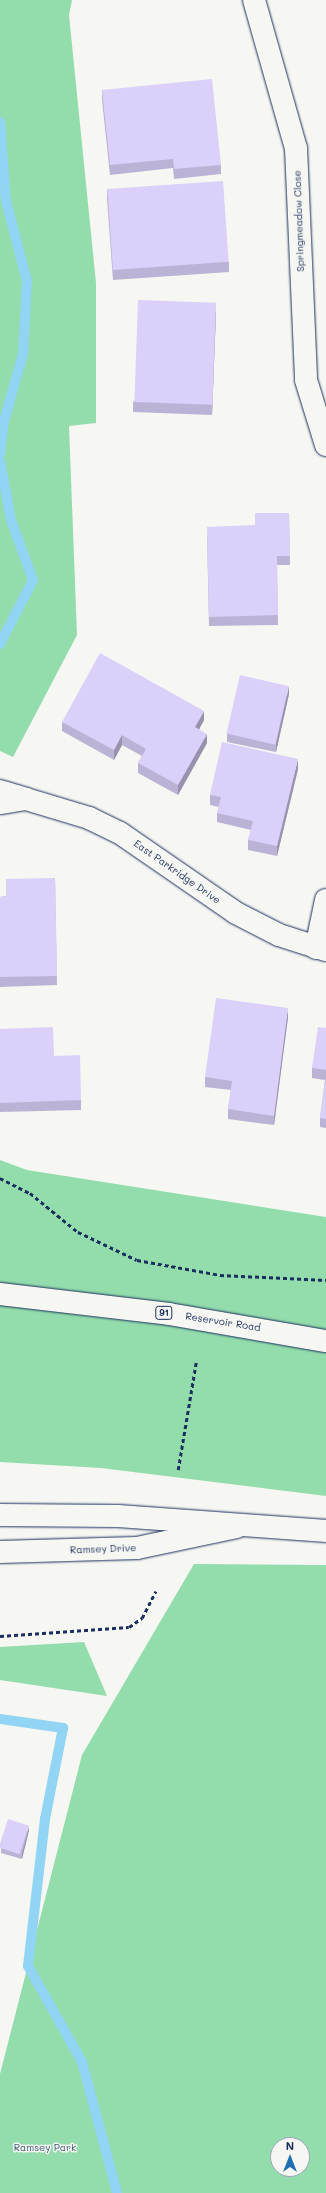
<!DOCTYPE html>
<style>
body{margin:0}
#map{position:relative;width:326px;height:2193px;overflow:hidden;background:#f6f6f2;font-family:Mali,sans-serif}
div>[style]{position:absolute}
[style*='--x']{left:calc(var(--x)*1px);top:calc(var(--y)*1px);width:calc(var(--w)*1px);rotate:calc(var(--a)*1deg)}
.green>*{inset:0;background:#93dcac}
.stream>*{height:10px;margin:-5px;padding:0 5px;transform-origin:5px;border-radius:5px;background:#91d4f3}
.path>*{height:2.5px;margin-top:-1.25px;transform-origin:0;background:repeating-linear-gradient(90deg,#1b2f5e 0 4px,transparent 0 7px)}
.roads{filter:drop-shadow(0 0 1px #1b2f5e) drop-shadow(0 0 1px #1b2f5e)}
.street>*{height:22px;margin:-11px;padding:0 11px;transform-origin:11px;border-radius:11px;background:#f6f6f2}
.secondary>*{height:22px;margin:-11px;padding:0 11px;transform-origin:11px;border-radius:11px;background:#f6f6f2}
.primary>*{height:22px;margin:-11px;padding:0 11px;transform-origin:11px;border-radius:11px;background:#f6f6f2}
.wall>*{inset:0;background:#bbb3d6}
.shaded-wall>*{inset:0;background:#9992ae}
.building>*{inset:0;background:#dad0f9;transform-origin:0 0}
span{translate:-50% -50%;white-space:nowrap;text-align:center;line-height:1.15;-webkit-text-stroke:3px #f6f6f2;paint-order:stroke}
.shield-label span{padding:1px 3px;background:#f6f6f2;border:1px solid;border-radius:3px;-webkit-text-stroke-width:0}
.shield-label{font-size:9px;color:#1b2f5e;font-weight:700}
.street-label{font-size:10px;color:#1b2f5e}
.park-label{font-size:10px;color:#395a72}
.north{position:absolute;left:270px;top:2137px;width:40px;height:40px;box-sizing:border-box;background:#f6f6f2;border:1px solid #9ea6b7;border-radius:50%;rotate:0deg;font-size:11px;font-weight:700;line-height:16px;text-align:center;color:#1b2f5e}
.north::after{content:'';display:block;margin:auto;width:14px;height:18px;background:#1f6fb2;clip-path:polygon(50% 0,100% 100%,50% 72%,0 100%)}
</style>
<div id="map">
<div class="green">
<i style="clip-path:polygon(0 0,72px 0,69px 15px,96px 283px,96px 423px,69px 426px,77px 635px,13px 757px,0 751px)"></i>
<i style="clip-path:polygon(0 1160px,27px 1170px,326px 1217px,326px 1496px,101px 1468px,0 1462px)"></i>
<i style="clip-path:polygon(evenodd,194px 1564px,326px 1565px,326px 2193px,0 2193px,0 2074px,82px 1755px,194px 1564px,278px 2145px,302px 2145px,302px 2169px,278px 2169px,278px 2145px)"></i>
<i style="clip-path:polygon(84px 1642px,107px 1696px,0 1680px,0 1647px)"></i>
</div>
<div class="stream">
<i style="--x:0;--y:122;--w:79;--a:85.7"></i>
<i style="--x:6;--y:201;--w:83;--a:75.3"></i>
<i style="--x:27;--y:281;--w:73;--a:93.1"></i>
<i style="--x:23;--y:354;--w:70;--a:105.8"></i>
<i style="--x:4;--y:421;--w:33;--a:97"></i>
<i style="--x:0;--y:461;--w:60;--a:79.4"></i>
<i style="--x:11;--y:520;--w:64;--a:69.9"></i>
<i style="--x:33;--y:580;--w:72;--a:117.3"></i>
<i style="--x:0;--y:1719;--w:64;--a:8.1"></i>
<i style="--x:63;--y:1728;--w:93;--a:101.2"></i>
<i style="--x:45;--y:1819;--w:148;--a:96.6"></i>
<i style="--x:28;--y:1966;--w:110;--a:60.6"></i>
<i style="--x:82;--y:2062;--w:136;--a:75"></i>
</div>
<div class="path">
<i style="--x:0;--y:1178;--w:34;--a:27"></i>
<i style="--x:30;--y:1193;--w:62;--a:39.1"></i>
<i style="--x:78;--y:1232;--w:65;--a:25.4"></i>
<i style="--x:137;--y:1260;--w:84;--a:10.2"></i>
<i style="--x:220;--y:1275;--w:106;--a:2.7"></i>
<i style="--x:178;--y:1470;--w:109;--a:-80.5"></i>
<i style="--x:0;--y:1636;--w:129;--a:-4"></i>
<i style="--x:129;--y:1627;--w:16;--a:-35"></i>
<i style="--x:142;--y:1618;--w:30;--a:-63"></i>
</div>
<div class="roads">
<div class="street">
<i style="--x:254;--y:0;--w:154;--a:74.2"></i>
<i style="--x:296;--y:148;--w:232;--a:87.5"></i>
<i style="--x:306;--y:380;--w:68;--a:72.9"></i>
<i style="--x:0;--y:791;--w:27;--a:17"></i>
<i style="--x:26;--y:799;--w:26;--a:171"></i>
<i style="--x:26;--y:799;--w:66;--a:16.8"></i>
<i style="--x:89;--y:818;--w:34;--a:26"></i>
<i style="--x:120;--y:833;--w:141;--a:34.6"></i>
<i style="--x:236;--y:913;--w:48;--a:27.1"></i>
<i style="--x:279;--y:935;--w:49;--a:17.7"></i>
<i style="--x:316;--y:948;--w:49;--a:-78.2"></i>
</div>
<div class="secondary">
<i style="--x:0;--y:1552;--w:137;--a:-1.7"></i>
<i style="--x:137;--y:1548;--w:102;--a:-11.9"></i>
</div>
<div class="primary">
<i style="--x:0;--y:1294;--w:170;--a:6.7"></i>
<i style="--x:169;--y:1314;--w:159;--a:9.8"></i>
<i style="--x:0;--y:1515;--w:118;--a:0.5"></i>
<i style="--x:118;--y:1516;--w:209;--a:4.1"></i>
</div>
</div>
<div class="wall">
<i style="clip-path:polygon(102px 90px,221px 165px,221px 174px,174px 179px,173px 168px,110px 175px,102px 100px)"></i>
<i style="clip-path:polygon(107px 189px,229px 262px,229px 272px,113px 280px,107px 199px)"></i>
<i style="clip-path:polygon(216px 312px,212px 415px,133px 412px,133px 402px)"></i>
<i style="clip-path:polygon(289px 513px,290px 565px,277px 565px,278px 625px,209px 626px,207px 536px,255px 525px)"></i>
<i style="clip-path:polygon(289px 694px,276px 752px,227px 742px,227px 734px)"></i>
<i style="clip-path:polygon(204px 720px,199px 729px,207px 743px,178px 795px,138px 773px,138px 763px,142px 756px,122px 745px,114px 760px,62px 731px,62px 722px)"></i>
<i style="clip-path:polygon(298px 769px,277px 856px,248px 850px,248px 840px,251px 830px,217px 822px,217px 813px,219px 807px,210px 805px,210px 795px)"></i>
<i style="clip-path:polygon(55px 878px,57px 985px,0 987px,0 897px,6px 896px)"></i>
<i style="clip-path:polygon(288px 1017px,274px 1125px,228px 1119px,228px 1109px,231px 1090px,205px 1087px,205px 1077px)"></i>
<i style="clip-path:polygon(326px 1028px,326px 1128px,320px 1127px,320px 1118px,325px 1080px,312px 1078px,312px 1068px)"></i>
<i style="clip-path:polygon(0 1029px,54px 1056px,81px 1100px,81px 1110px,0 1112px)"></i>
<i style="clip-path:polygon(29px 1830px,22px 1859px,1px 1853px,1px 1848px)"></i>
</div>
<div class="shaded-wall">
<i style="clip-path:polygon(216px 303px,216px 312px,212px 415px,212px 406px)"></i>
<i style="clip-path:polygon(289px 686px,289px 694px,276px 752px,276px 744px)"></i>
<i style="clip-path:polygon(204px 711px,204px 720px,195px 737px,195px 727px)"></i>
<i style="clip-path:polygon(207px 734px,207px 743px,178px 795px,178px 785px)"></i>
<i style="clip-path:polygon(122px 735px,122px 745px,114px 760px,114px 750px)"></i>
<i style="clip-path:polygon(298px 759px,298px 769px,277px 856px,277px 846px)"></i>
<i style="clip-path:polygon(288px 1008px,288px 1017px,274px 1125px,274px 1116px)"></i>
<i style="clip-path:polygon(29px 1826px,29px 1830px,22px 1859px,22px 1854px)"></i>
</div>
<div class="building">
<i style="clip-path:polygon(212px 79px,221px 165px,174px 169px,173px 159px,110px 165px,102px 90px)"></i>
<i style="left:223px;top:181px;width:81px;height:116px;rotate:86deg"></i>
<i style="left:138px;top:300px;width:78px;height:102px;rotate:2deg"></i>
<i style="clip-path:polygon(255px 513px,289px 513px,290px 556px,277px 556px,278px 615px,209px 617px,207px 527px,255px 525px)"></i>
<i style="clip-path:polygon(100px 653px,204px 711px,195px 727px,207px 734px,178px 785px,138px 763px,146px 749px,122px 735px,114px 750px,62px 722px)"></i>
<i style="left:240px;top:675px;width:50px;height:60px;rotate:13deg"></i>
<i style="clip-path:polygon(222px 742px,298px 759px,277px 846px,248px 840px,253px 821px,217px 813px,221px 797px,210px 795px)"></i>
<i style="clip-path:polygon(55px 878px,57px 976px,0 977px,0 897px,6px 896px,6px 879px)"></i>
<i style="clip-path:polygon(216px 998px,288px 1008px,274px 1116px,228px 1109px,232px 1081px,205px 1077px)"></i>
<i style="clip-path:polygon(53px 1027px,54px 1056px,80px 1055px,81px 1100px,0 1103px,0 1029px)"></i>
<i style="clip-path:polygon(318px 1027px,326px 1028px,326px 1070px,312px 1068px)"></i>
<i style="clip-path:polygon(326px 1076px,326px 1119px,320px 1118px)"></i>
<i style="left:8px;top:1819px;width:22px;height:30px;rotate:18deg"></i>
</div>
<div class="shield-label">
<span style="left:164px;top:1313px">91</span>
</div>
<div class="street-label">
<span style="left:299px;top:221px;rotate:-92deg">Springmeadow Close</span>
<span style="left:177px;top:872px;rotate:35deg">East Parkridge Drive</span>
<span style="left:223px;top:1322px;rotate:9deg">Reservoir Road</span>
<span style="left:103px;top:1549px;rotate:-2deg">Ramsey Drive</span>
</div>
<div class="park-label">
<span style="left:45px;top:2148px">Ramsey Park</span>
</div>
<div class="north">N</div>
</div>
